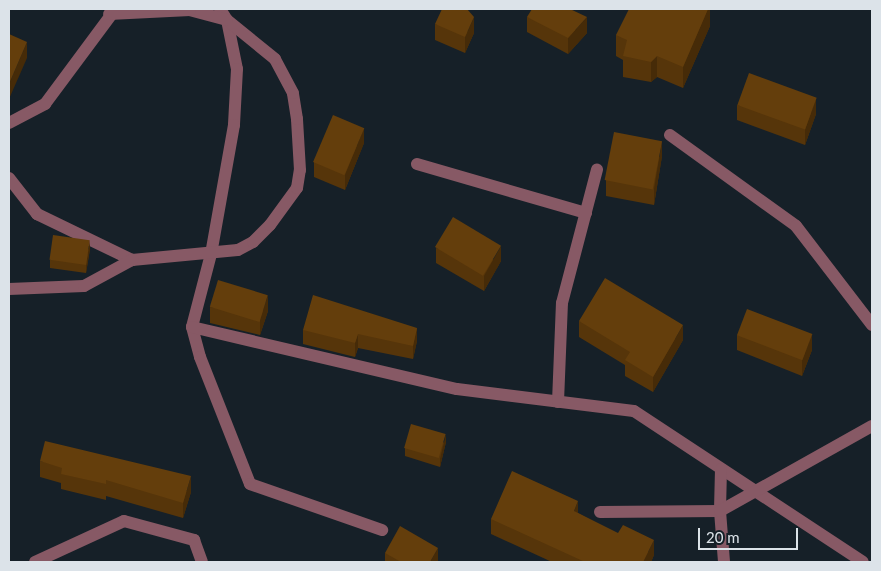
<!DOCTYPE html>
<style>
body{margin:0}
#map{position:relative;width:881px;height:571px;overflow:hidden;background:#162028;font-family:Lato,sans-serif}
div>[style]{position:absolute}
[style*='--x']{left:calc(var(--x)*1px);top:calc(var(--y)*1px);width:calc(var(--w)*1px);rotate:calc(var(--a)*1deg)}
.minor>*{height:12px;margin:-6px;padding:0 6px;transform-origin:6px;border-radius:6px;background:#875965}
.wall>*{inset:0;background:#56350a}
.shaded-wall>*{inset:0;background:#462b08}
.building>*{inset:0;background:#643e0c;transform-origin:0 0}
span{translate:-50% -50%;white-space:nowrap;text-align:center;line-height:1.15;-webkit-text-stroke:5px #162028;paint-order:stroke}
.frame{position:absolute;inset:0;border:10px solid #dce3e9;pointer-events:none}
.scale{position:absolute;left:698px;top:528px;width:100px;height:22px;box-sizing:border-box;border:2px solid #dce3e9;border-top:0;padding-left:6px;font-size:15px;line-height:18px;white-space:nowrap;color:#dce3e9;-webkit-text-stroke:4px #162028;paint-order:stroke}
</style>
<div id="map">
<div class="minor">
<i style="--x:220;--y:9;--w:13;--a:58"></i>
<i style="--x:227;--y:20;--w:50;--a:78.5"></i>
<i style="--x:237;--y:69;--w:56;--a:93.1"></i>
<i style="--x:234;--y:125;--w:131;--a:100.1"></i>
<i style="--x:211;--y:254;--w:75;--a:104.6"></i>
<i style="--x:192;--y:327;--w:31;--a:75"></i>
<i style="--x:200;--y:357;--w:136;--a:68.5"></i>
<i style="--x:250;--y:484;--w:140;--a:19.2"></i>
<i style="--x:9;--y:123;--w:41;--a:-27.8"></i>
<i style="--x:45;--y:104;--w:116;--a:-53.4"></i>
<i style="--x:670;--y:135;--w:155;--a:35.8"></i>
<i style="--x:796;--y:226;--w:125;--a:52.5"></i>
<i style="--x:417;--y:164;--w:176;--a:16.2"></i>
<i style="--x:9;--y:178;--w:46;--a:52.1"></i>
<i style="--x:37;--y:214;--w:106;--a:25.8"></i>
<i style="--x:132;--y:260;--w:106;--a:-5.4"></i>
<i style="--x:238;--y:250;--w:17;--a:-28"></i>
<i style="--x:253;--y:242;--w:24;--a:-45"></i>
<i style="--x:270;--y:225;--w:46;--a:-53.9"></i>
<i style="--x:297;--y:188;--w:18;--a:-81"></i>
<i style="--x:300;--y:170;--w:51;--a:-93.4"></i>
<i style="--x:297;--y:119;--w:26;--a:-99"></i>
<i style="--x:293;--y:93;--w:38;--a:-118"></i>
<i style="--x:275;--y:59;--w:62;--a:-140.9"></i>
<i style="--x:227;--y:20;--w:38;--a:-165"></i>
<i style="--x:190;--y:10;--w:81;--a:177.2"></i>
<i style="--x:9;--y:289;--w:75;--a:-2.3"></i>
<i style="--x:84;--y:286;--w:55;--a:-28.4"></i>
<i style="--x:192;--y:327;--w:272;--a:13.2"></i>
<i style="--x:457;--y:389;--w:178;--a:7.1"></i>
<i style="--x:634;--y:411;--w:274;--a:33.4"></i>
<i style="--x:558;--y:402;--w:99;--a:-87.7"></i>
<i style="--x:562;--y:303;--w:138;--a:-75.3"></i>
<i style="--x:721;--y:469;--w:42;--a:91.4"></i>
<i style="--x:720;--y:511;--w:51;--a:85.5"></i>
<i style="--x:600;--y:512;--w:120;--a:-0.5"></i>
<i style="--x:720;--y:511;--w:174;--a:-29.2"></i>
<i style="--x:35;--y:562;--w:98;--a:-24.7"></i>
<i style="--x:124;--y:521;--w:73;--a:15.2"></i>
<i style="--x:194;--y:540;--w:23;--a:70"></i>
</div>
<div class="wall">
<i style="clip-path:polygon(710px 9px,710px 26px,683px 88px,657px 77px,651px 82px,623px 77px,623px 60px,616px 56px,616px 35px)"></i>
<i style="clip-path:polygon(527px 17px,587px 33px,568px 54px,527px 32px)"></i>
<i style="clip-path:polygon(435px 24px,474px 33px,465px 53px,435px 40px)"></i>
<i style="clip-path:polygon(737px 105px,816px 114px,805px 145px,737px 120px)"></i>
<i style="clip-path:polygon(364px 143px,345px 190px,314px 177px,314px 162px)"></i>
<i style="clip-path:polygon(662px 156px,654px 205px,606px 196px,606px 180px)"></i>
<i style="clip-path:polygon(436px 248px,501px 261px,484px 291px,436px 263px)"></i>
<i style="clip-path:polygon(90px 249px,86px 273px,50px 268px,50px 260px)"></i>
<i style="clip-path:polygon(210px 307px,268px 311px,260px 335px,210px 323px)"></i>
<i style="clip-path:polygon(579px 321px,683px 340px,653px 392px,625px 376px,625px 365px,579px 337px)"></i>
<i style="clip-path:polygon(417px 328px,417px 341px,413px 359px,358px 348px,355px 357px,303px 344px,303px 330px)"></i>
<i style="clip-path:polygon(737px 335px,812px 350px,802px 376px,737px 350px)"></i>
<i style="clip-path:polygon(446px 442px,440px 467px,405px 456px,405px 448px)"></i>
<i style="clip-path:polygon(40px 461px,191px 492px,183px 518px,106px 496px,106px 500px,61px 489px,61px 483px,40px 477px)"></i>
<i style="clip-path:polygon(578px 513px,654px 555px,651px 562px,552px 562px,491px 534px,491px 519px)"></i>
<i style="clip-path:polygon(385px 553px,438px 562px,385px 562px)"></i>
</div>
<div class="shaded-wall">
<i style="clip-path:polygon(708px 9px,710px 9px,710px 26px,683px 88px,683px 67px)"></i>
<i style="clip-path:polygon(474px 17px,474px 33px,465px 53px,465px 37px)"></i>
<i style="clip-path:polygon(587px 17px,587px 33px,568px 54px,568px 38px)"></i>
<i style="clip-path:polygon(27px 42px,27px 58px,9px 99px,9px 84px)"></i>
<i style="clip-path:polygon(657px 56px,657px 77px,651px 82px,651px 62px)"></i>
<i style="clip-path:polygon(816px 98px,816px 114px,805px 145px,805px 130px)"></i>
<i style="clip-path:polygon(364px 128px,364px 143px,345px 190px,345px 175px)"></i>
<i style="clip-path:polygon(662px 141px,662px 156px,654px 205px,654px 189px)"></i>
<i style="clip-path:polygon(10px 183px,10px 204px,9px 206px,9px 185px)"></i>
<i style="clip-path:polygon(90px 240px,90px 249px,86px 273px,86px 265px)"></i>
<i style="clip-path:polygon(501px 246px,501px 261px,484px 291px,484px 276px)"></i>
<i style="clip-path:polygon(268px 295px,268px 311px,260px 335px,260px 319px)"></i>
<i style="clip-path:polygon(683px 325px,683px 340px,653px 392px,653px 377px)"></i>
<i style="clip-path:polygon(417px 328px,417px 341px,413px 359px,413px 346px)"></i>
<i style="clip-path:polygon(358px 334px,358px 348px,355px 357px,355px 343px)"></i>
<i style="clip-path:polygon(812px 334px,812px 350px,802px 376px,802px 360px)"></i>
<i style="clip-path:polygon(446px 434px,446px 442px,440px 467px,440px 459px)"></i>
<i style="clip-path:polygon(191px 476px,191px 492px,183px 518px,183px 503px)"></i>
<i style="clip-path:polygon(578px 501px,578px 516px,574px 511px)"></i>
<i style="clip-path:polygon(654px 540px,654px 555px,651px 562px,643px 562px)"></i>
<i style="clip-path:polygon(438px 548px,438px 562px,430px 562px)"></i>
</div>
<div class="building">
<i style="clip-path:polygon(442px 9px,467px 9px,474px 17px,465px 37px,435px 24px)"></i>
<i style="clip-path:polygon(532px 9px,570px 9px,587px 17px,568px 38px,527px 17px)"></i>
<i style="clip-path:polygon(629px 9px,708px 9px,683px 67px,657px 56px,651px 62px,623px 56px,627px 40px,616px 35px)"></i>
<i style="clip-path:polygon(9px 34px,27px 42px,9px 84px)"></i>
<i style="left:749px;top:73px;width:72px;height:34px;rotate:20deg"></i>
<i style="left:333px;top:115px;width:34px;height:51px;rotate:23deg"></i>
<i style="left:614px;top:132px;width:49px;height:49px;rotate:11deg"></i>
<i style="left:453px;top:217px;width:56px;height:35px;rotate:31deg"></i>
<i style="left:53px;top:235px;width:37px;height:25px;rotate:8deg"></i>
<i style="clip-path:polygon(605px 278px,683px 325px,653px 377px,625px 360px,630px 352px,579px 321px)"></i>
<i style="left:218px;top:280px;width:52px;height:28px;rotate:17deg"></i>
<i style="clip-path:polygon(313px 295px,417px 328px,413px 346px,358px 334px,355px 343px,303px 330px)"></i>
<i style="left:747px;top:309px;width:70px;height:28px;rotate:21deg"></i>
<i style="left:411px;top:424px;width:36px;height:25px;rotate:16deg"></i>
<i style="clip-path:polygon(45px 441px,191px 476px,183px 503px,106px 480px,106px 484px,61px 474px,62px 468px,40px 461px)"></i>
<i style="clip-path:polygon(512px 471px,578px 501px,574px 511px,618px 533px,623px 525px,654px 540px,643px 562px,585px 562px,491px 519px)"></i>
<i style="clip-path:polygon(400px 526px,438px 548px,430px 562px,401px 562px,385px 553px)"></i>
</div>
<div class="frame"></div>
<div class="scale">20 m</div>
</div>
